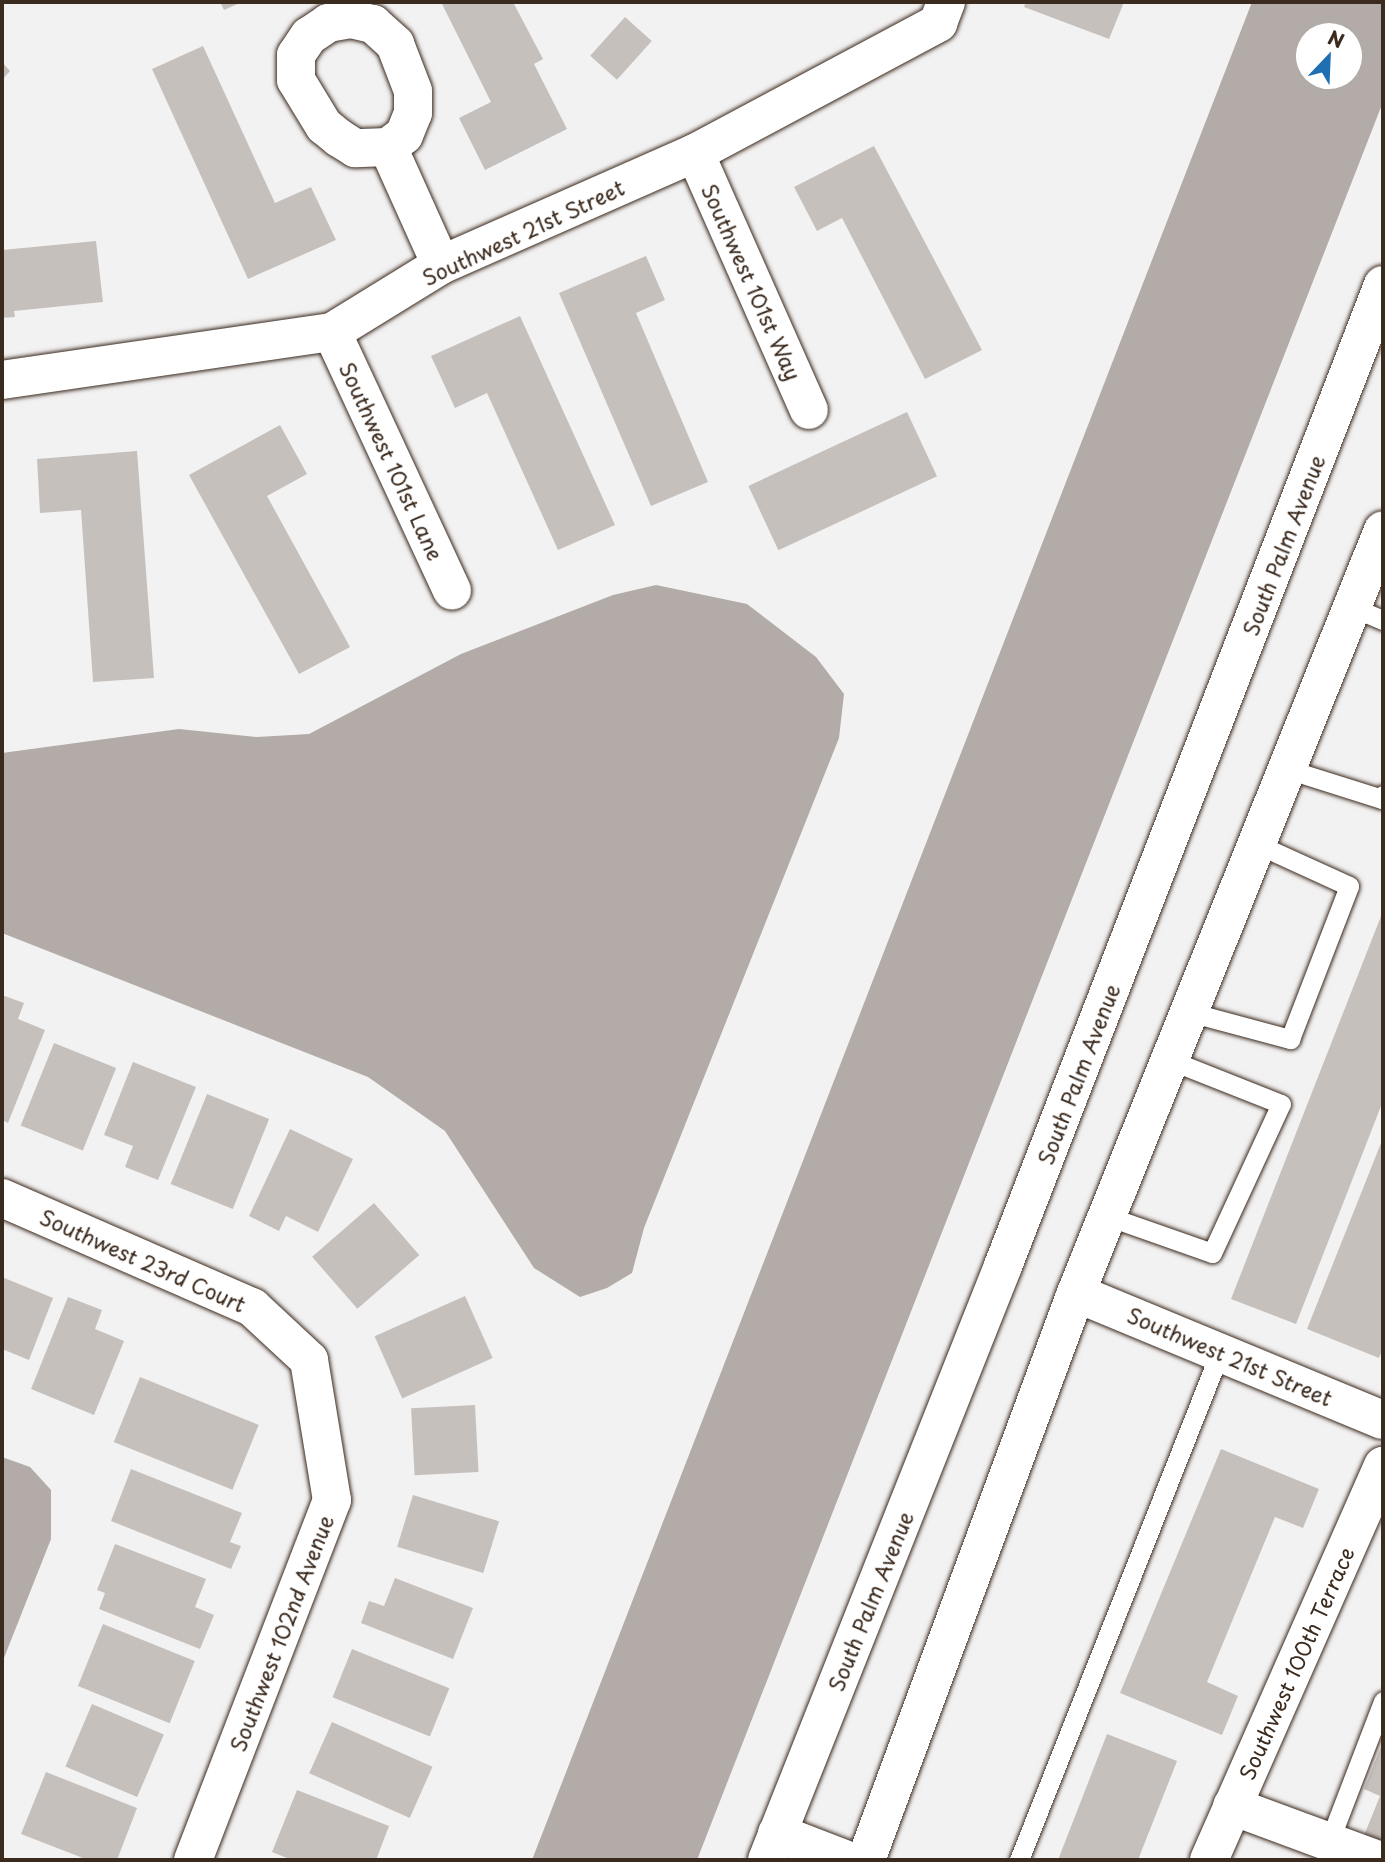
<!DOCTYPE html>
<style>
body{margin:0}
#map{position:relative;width:1385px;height:1862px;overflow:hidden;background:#f3f2f2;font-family:"Playpen Sans",sans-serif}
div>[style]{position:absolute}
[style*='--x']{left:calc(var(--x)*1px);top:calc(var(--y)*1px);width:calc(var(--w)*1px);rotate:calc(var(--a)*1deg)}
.water>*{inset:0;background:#b2aba7}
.building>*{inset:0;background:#c6c0bd;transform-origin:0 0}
.roads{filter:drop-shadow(0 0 2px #3b2a1e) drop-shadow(0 0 2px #3b2a1e)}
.lane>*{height:19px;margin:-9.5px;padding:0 9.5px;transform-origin:9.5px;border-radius:9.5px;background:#fff}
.street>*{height:38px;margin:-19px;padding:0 19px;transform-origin:19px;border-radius:19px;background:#fff}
.secondary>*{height:38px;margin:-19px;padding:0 19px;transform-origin:19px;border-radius:19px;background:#fff}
span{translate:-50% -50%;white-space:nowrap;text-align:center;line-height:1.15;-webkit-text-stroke:5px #fff;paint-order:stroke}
.street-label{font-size:21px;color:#3b2a1e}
.frame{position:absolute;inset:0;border:4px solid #3b2a1e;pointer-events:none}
.north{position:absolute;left:1294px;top:21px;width:70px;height:70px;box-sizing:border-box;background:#fff;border:2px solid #b1aaa5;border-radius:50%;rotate:23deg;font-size:19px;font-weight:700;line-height:28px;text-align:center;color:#3b2a1e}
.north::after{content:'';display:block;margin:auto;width:24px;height:32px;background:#1f6fb2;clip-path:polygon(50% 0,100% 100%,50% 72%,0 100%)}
</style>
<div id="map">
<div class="water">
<i style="clip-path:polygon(evenodd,1252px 2px,1383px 2px,1383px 102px,697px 1860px,532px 1860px,1252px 2px,1308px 35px,1350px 35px,1350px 77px,1308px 77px,1308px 35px)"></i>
<i style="clip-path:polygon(656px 585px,747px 604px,816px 657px,844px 694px,839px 738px,644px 1228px,632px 1273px,607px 1288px,580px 1297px,534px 1268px,445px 1131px,368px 1077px,2px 933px,2px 753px,179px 729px,257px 737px,309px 734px,461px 654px,613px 595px)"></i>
<i style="clip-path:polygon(2px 1457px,30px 1467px,51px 1490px,51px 1539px,2px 1663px)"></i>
</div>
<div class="building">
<i style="clip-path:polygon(220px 2px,242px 2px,224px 10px)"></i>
<i style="clip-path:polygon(441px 2px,513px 2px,543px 59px,534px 64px,567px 129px,485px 170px,459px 118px,491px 102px)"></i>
<i style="clip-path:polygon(1026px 2px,1124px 2px,1109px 39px,1024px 7px)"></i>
<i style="left:625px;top:17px;width:36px;height:52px;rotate:42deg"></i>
<i style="clip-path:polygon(203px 46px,275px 203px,311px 187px,336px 240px,248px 279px,152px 69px)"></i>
<i style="clip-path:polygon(2px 62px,10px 71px,2px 80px)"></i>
<i style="clip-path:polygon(874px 146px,982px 350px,925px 379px,842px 218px,817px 231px,794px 187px)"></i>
<i style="clip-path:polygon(96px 241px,103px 302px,14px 311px,15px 317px,2px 318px,2px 250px)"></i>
<i style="clip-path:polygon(646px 256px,665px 300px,636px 313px,708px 482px,651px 506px,559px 293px)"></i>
<i style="clip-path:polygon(520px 316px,615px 525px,558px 550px,487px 393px,455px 408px,431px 356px)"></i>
<i style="left:907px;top:412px;width:71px;height:175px;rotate:65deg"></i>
<i style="clip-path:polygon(280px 425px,307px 474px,267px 496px,350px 647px,299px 674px,189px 475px)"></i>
<i style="clip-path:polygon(137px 451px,154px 678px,93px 682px,81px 510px,40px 513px,37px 459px)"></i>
<i style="clip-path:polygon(1383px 911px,1383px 1101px,1296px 1324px,1231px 1299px)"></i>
<i style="clip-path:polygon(2px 995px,24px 1003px,18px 1019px,45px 1030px,8px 1123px,2px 1120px)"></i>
<i style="left:54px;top:1043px;width:67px;height:89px;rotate:22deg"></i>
<i style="clip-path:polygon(133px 1062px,196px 1087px,158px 1180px,125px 1167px,133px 1146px,104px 1135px)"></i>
<i style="left:207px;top:1094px;width:67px;height:97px;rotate:22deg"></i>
<i style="clip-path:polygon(290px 1129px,353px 1159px,318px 1232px,286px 1216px,279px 1231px,249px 1216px)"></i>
<i style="clip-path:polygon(1383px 1138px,1383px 1348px,1379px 1358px,1307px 1329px)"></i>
<i style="left:374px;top:1203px;width:69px;height:82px;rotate:49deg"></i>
<i style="clip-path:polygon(2px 1277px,53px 1298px,29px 1360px,2px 1349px)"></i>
<i style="left:465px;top:1296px;width:68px;height:99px;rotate:66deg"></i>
<i style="clip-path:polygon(68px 1297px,102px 1310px,95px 1329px,124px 1341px,94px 1415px,31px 1389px)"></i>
<i style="left:140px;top:1377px;width:128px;height:70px;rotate:22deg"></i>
<i style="left:475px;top:1405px;width:67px;height:64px;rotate:87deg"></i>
<i style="clip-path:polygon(1221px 1449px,1319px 1489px,1303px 1528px,1275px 1517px,1207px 1682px,1238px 1696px,1222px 1735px,1120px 1693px)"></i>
<i style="clip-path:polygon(131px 1469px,242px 1513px,230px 1542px,241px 1546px,231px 1569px,111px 1521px)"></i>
<i style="left:413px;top:1495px;width:90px;height:54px;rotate:17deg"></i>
<i style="clip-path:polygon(115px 1544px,206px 1579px,195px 1607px,214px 1615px,200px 1649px,99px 1609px,105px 1593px,97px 1590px)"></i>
<i style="clip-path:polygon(395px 1578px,473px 1608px,453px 1659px,361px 1623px,369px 1601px,384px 1606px)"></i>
<i style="left:103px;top:1624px;width:99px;height:67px;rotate:22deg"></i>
<i style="left:352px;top:1649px;width:105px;height:52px;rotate:22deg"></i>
<i style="left:92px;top:1704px;width:78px;height:68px;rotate:23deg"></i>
<i style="left:332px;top:1722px;width:110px;height:56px;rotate:24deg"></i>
<i style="clip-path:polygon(1107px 1734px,1177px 1761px,1138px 1860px,1058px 1860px)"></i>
<i style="clip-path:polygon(1383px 1742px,1383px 1846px,1363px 1838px,1380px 1796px,1364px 1789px)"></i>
<i style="clip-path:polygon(46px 1772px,137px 1808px,117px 1860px,88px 1860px,21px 1834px)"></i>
<i style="clip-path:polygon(297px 1790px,389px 1826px,376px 1860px,292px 1860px,272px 1852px)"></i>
</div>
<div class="roads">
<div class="lane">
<i style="--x:1352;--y:607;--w:34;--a:23"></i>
<i style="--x:1287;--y:769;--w:100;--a:17.5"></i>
<i style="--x:1382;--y:799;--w:4;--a:-76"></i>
<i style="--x:1189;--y:1012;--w:105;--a:15"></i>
<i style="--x:1290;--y:1039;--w:164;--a:-68.9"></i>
<i style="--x:1349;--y:886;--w:101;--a:-155.5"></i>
<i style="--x:1107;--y:1216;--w:111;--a:19.4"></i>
<i style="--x:1212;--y:1253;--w:164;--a:-65.2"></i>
<i style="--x:1281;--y:1104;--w:119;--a:-158.4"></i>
<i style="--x:1329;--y:1842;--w:151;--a:-69"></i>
<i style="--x:1019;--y:1860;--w:546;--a:-68.41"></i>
</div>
<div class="street">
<i style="--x:351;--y:19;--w:23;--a:13"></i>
<i style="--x:373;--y:24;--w:30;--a:42"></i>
<i style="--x:395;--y:44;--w:50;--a:69"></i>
<i style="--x:413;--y:91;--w:22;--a:90"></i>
<i style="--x:413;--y:113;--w:24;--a:112"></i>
<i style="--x:404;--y:135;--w:20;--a:143"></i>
<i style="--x:388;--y:147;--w:33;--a:178"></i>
<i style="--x:355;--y:148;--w:19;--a:-148"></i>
<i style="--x:339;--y:138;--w:19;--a:-141"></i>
<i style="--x:324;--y:126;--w:54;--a:-121.3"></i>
<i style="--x:296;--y:80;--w:25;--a:-90"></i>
<i style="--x:296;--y:55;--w:23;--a:-56"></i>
<i style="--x:309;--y:36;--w:23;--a:-34"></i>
<i style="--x:328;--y:23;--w:23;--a:-10"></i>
<i style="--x:388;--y:147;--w:129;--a:65.8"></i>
<i style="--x:695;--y:153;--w:281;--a:66.1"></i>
<i style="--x:332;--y:332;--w:285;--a:65.1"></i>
<i style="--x:2;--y:380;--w:333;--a:-8.3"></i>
<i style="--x:332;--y:332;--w:128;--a:-31.6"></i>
<i style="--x:441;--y:265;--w:278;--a:-23.8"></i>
<i style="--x:695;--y:153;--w:276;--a:-28.1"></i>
<i style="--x:938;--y:23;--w:22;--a:-69"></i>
<i style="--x:2;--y:1198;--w:273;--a:23.6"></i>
<i style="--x:252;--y:1307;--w:78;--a:42.9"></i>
<i style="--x:309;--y:1360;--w:142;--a:80.7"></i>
<i style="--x:332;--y:1500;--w:386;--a:111.1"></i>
<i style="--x:1076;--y:1293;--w:332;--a:22.5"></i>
<i style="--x:1232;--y:1806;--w:156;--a:20.3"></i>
<i style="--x:777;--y:1833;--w:75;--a:21.1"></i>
<i style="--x:1209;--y:1860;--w:431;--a:-66.2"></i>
</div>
<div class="secondary">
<i style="--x:767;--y:1860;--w:639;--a:-68.33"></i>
<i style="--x:1003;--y:1266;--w:1052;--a:-68.83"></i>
<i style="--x:866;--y:1860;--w:605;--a:-69.68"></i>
<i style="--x:1076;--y:1293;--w:822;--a:-68.08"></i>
</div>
</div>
<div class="street-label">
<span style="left:523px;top:232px;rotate:-25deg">Southwest 21st Street</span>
<span style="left:752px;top:282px;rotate:66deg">Southwest 101st Way</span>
<span style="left:392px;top:461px;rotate:65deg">Southwest 101st Lane</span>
<span style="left:1283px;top:545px;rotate:-69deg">South Palm Avenue</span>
<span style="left:1078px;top:1074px;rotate:-69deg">South Palm Avenue</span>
<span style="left:143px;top:1260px;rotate:24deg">Southwest 23rd Court</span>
<span style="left:1230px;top:1356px;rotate:23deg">Southwest 21st Street</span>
<span style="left:870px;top:1601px;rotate:-68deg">South Palm Avenue</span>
<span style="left:281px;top:1633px;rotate:-69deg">Southwest 102nd Avenue</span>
<span style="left:1296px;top:1663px;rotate:-66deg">Southwest 100th Terrace</span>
</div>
<div class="frame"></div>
<div class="north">N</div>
</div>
